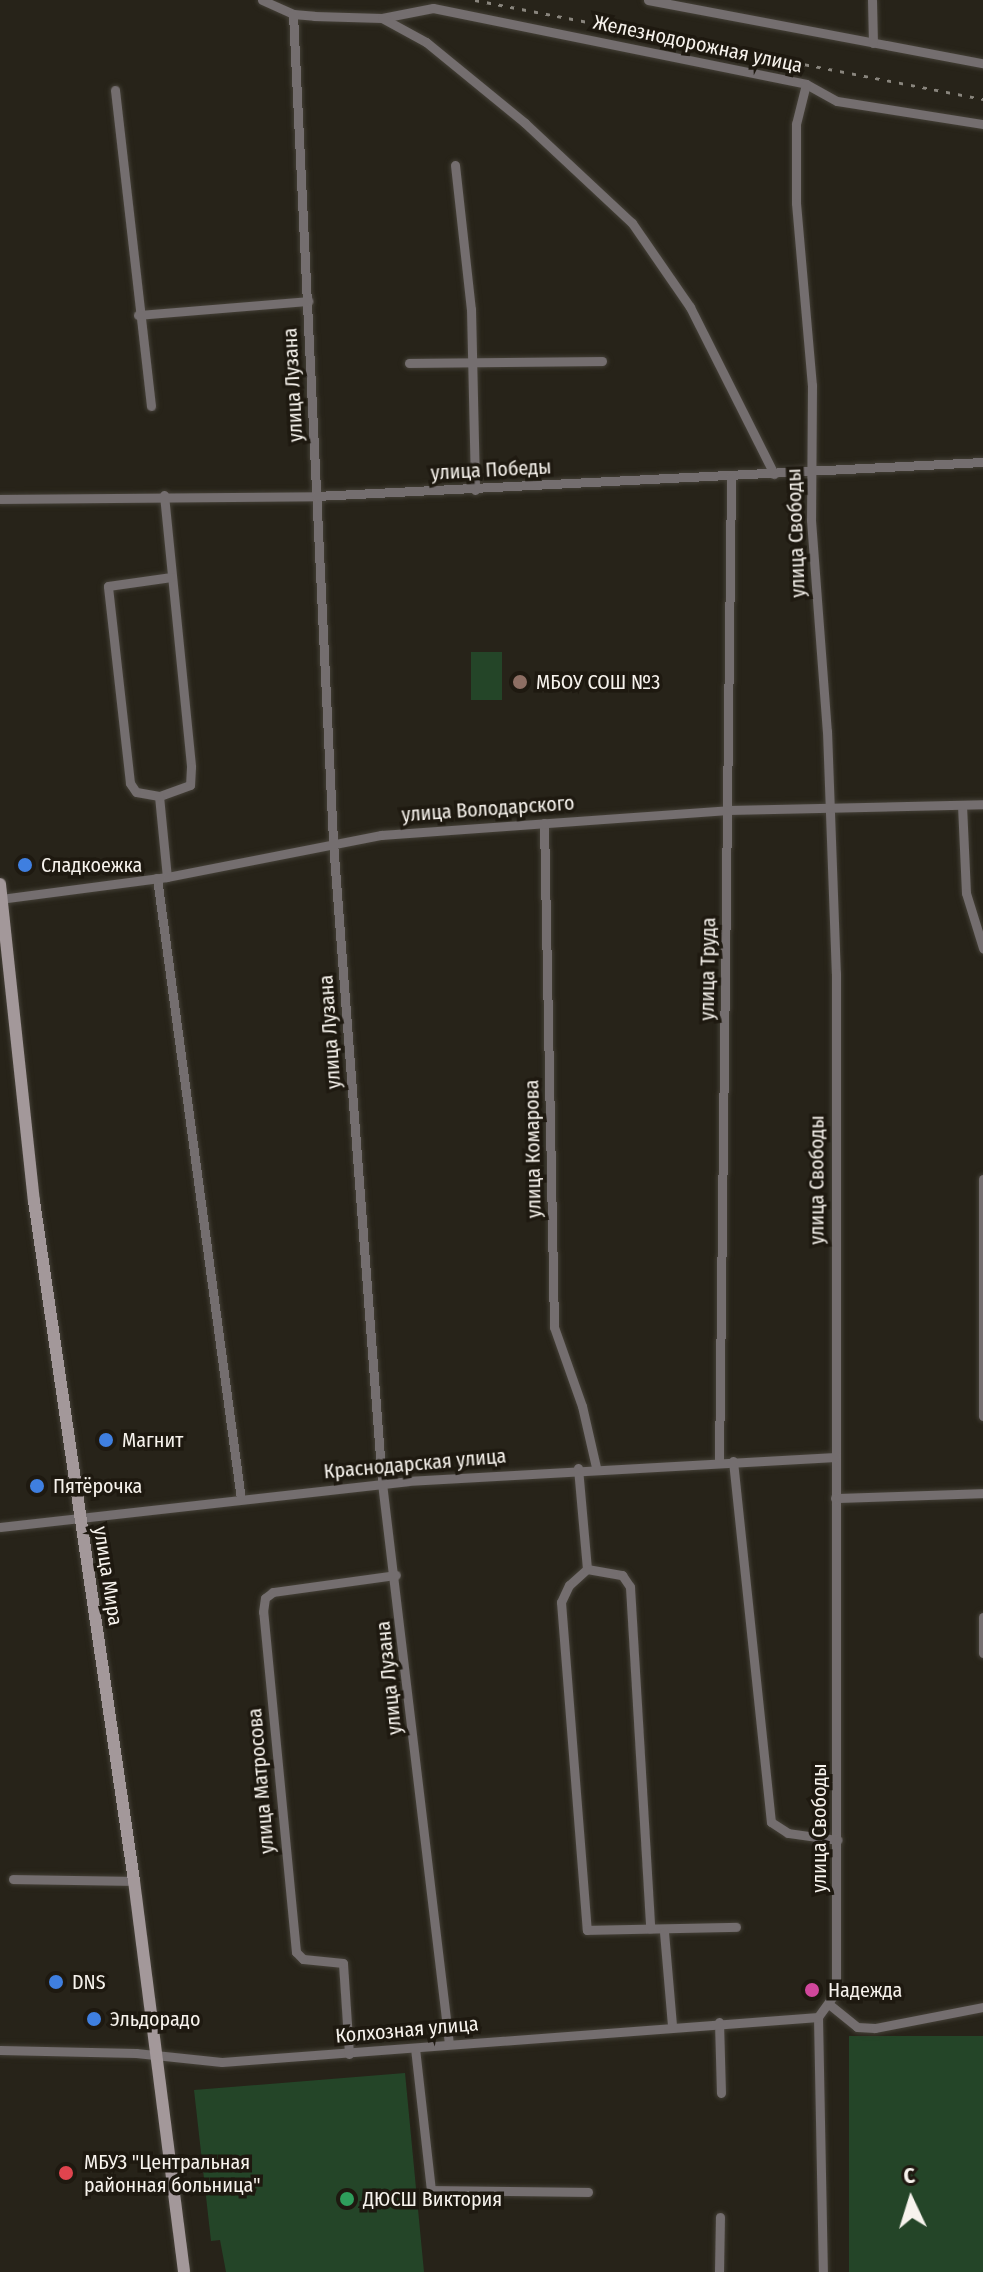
<!DOCTYPE html>
<meta charset="utf-8">
<style>
body{margin:0}
#map{position:relative;width:983px;height:2272px;overflow:hidden;background:#272319;font-family:"Fira Sans Condensed",sans-serif}
div>[style]{position:absolute}
[style*='--x']{left:calc(var(--x)*1px);top:calc(var(--y)*1px);width:calc(var(--w)*1px);rotate:calc(var(--a)*1deg)}
.green>*{inset:0;background:#244528;transform-origin:0 0}
.roads{filter:drop-shadow(0 0 2px #444037) drop-shadow(0 0 2px #444037)}
.minor>*{height:9px;margin:-4.5px;padding:0 4.5px;transform-origin:4.5px;border-radius:4.5px;background:#746e6f}
.secondary>*{height:12px;margin:-6px;padding:0 6px;transform-origin:6px;border-radius:6px;background:#a3989a}
.rail>*{height:3px;margin-top:-1.5px;transform-origin:0;background:repeating-linear-gradient(90deg,#89857d 0 4px,transparent 0 12px)}
.dots>*{width:22px;height:22px;translate:-50% -50%;box-sizing:border-box;border:4px solid #1e1910;border-radius:50%}
span{translate:-50% -50%;white-space:nowrap;text-align:center;line-height:1.15;-webkit-text-stroke:7px #1e1910;paint-order:stroke}
.street-label{font-size:20px;color:#f7f3ed}
.poi-label{font-size:20px;color:#f7f3ed}
.left{translate:0 -50%;text-align:left}
.north{position:absolute;left:871px;top:2160px;width:80px;height:80px;-webkit-text-stroke:6px #1e1910;paint-order:stroke;rotate:356deg;font-size:22px;font-weight:700;line-height:32px;text-align:center;color:#f7f3ed}
.north::after{content:'';display:block;margin:auto;width:28px;height:36px;background:#f7f3ed;clip-path:polygon(50% 0,100% 100%,50% 72%,0 100%)}
</style>
<div id="map">
<div class="green">
<i style="left:471px;top:652px;width:31px;height:48px"></i>
<i style="left:983px;top:2036px;width:236px;height:134px;rotate:90deg"></i>
<i style="clip-path:polygon(405px 2073px,424px 2272px,226px 2272px,220px 2240px,211px 2241px,194px 2090px)"></i>
</div>
<div class="roads">
<div class="minor">
<i style="--x:262;--y:0;--w:34;--a:24"></i>
<i style="--x:293;--y:14;--w:21;--a:5"></i>
<i style="--x:314;--y:16;--w:68;--a:1.7"></i>
<i style="--x:382;--y:18;--w:52;--a:-11.1"></i>
<i style="--x:433;--y:8;--w:381;--a:11.5"></i>
<i style="--x:806;--y:84;--w:35;--a:29"></i>
<i style="--x:837;--y:101;--w:148;--a:9"></i>
<i style="--x:648;--y:0;--w:341;--a:10.7"></i>
<i style="--x:872;--y:0;--w:43;--a:88.7"></i>
<i style="--x:293;--y:14;--w:829;--a:87.23"></i>
<i style="--x:333;--y:842;--w:643;--a:85.63"></i>
<i style="--x:382;--y:1483;--w:565;--a:83.19"></i>
<i style="--x:382;--y:18;--w:50;--a:28.6"></i>
<i style="--x:426;--y:42;--w:128;--a:39.3"></i>
<i style="--x:525;--y:123;--w:146;--a:43.1"></i>
<i style="--x:632;--y:223;--w:102;--a:55.4"></i>
<i style="--x:690;--y:307;--w:187;--a:63.3"></i>
<i style="--x:806;--y:84;--w:41;--a:104"></i>
<i style="--x:796;--y:124;--w:79;--a:90"></i>
<i style="--x:796;--y:203;--w:183;--a:85"></i>
<i style="--x:812;--y:385;--w:135;--a:90.4"></i>
<i style="--x:811;--y:520;--w:212;--a:85.7"></i>
<i style="--x:827;--y:731;--w:242;--a:87.9"></i>
<i style="--x:836;--y:973;--w:1019;--a:90"></i>
<i style="--x:836;--y:1992;--w:31;--a:126"></i>
<i style="--x:818;--y:2017;--w:255;--a:88.9"></i>
<i style="--x:115;--y:90;--w:318;--a:83.5"></i>
<i style="--x:455;--y:165;--w:145;--a:83.7"></i>
<i style="--x:471;--y:309;--w:181;--a:88.7"></i>
<i style="--x:138;--y:315;--w:171;--a:-4.7"></i>
<i style="--x:409;--y:363;--w:193;--a:-0.6"></i>
<i style="--x:164;--y:495;--w:273;--a:84.3"></i>
<i style="--x:191;--y:767;--w:18;--a:93"></i>
<i style="--x:190;--y:785;--w:33;--a:160"></i>
<i style="--x:159;--y:796;--w:81;--a:84.4"></i>
<i style="--x:0;--y:499;--w:316;--a:-0.5"></i>
<i style="--x:316;--y:496;--w:668;--a:-2.92"></i>
<i style="--x:159;--y:796;--w:23;--a:-170"></i>
<i style="--x:136;--y:792;--w:11;--a:-124"></i>
<i style="--x:130;--y:783;--w:198;--a:-96.4"></i>
<i style="--x:108;--y:586;--w:64;--a:-8.1"></i>
<i style="--x:962;--y:805;--w:88;--a:87.4"></i>
<i style="--x:966;--y:893;--w:58;--a:72.8"></i>
<i style="--x:544;--y:823;--w:504;--a:88.86"></i>
<i style="--x:554;--y:1327;--w:84;--a:70.5"></i>
<i style="--x:582;--y:1406;--w:63;--a:77.1"></i>
<i style="--x:157;--y:878;--w:627;--a:82.3"></i>
<i style="--x:0;--y:899;--w:168;--a:-7.5"></i>
<i style="--x:167;--y:877;--w:218;--a:-11.1"></i>
<i style="--x:381;--y:835;--w:348;--a:-4.1"></i>
<i style="--x:728;--y:810;--w:255;--a:-1.3"></i>
<i style="--x:983;--y:1179;--w:237;--a:90"></i>
<i style="--x:733;--y:1461;--w:363;--a:84"></i>
<i style="--x:771;--y:1822;--w:20;--a:33"></i>
<i style="--x:788;--y:1833;--w:50;--a:8"></i>
<i style="--x:719;--y:1462;--w:986;--a:-89.3"></i>
<i style="--x:578;--y:1468;--w:101;--a:84.9"></i>
<i style="--x:835;--y:1498;--w:148;--a:-1.9"></i>
<i style="--x:0;--y:1527;--w:410;--a:-6.4"></i>
<i style="--x:407;--y:1481;--w:429;--a:-3.2"></i>
<i style="--x:587;--y:1569;--w:24;--a:138"></i>
<i style="--x:569;--y:1585;--w:19;--a:115"></i>
<i style="--x:561;--y:1602;--w:329;--a:85.5"></i>
<i style="--x:587;--y:1930;--w:149;--a:-1.2"></i>
<i style="--x:587;--y:1569;--w:36;--a:10"></i>
<i style="--x:622;--y:1575;--w:14;--a:56"></i>
<i style="--x:630;--y:1587;--w:342;--a:86.6"></i>
<i style="--x:983;--y:1617;--w:36;--a:90"></i>
<i style="--x:13;--y:1879;--w:121;--a:0.9"></i>
<i style="--x:664;--y:1932;--w:94;--a:85.1"></i>
<i style="--x:830;--y:2005;--w:35;--a:39"></i>
<i style="--x:857;--y:2027;--w:18;--a:3"></i>
<i style="--x:875;--y:2028;--w:110;--a:-11"></i>
<i style="--x:719;--y:2022;--w:71;--a:88.4"></i>
<i style="--x:415;--y:2048;--w:143;--a:83.6"></i>
<i style="--x:431;--y:2190;--w:157;--a:0.7"></i>
<i style="--x:0;--y:2050;--w:136;--a:1.3"></i>
<i style="--x:136;--y:2053;--w:86;--a:6"></i>
<i style="--x:222;--y:2062;--w:598;--a:-4.32"></i>
<i style="--x:349;--y:2054;--w:91;--a:-93.8"></i>
<i style="--x:343;--y:1963;--w:40;--a:-174.3"></i>
<i style="--x:303;--y:1959;--w:10;--a:-135"></i>
<i style="--x:296;--y:1952;--w:342;--a:-95.5"></i>
<i style="--x:263;--y:1612;--w:14;--a:-82"></i>
<i style="--x:265;--y:1598;--w:10;--a:-37"></i>
<i style="--x:273;--y:1592;--w:124;--a:-7.9"></i>
<i style="--x:719;--y:2272;--w:55;--a:-89"></i>
</div>
<div class="secondary">
<i style="--x:0;--y:884;--w:319;--a:83.9"></i>
<i style="--x:34;--y:1201;--w:687;--a:81.63"></i>
<i style="--x:134;--y:1881;--w:394;--a:82.7"></i>
</div>
</div>
<div class="rail">
<i style="--x:475;--y:0;--w:518;--a:11.03"></i>
</div>
<div class="dots">
<i style="left:520px;top:682px;background:#8d6e63"></i>
<i style="left:25px;top:865px;background:#3f7fe0"></i>
<i style="left:106px;top:1440px;background:#3f7fe0"></i>
<i style="left:37px;top:1486px;background:#3f7fe0"></i>
<i style="left:56px;top:1982px;background:#3f7fe0"></i>
<i style="left:812px;top:1990px;background:#d1479c"></i>
<i style="left:94px;top:2019px;background:#3f7fe0"></i>
<i style="left:66px;top:2173px;background:#e0444e"></i>
<i style="left:347px;top:2199px;background:#2e9e5b"></i>
</div>
<div class="street-label">
<span style="left:698px;top:44px;rotate:12deg">Железнодорожная улица</span>
<span style="left:293px;top:385px;rotate:-93deg">улица Лузана</span>
<span style="left:491px;top:470px;rotate:-3deg">улица Победы</span>
<span style="left:796px;top:533px;rotate:-92deg">улица Свободы</span>
<span style="left:488px;top:809px;rotate:-4deg">улица Володарского</span>
<span style="left:708px;top:969px;rotate:-89deg">улица Труда</span>
<span style="left:330px;top:1032px;rotate:-94deg">улица Лузана</span>
<span style="left:533px;top:1149px;rotate:-91deg">улица Комарова</span>
<span style="left:817px;top:1180px;rotate:-90deg">улица Свободы</span>
<span style="left:415px;top:1464px;rotate:-5deg">Краснодарская улица</span>
<span style="left:108px;top:1576px;rotate:81deg">улица Мира</span>
<span style="left:389px;top:1678px;rotate:-96deg">улица Лузана</span>
<span style="left:261px;top:1781px;rotate:-95deg">улица Матросова</span>
<span style="left:819px;top:1828px;rotate:-90deg">улица Свободы</span>
<span style="left:407px;top:2030px;rotate:-5deg">Колхозная улица</span>
</div>
<div class="poi-label">
<span class="left" style="left:536px;top:682px">МБОУ СОШ №3</span>
<span class="left" style="left:41px;top:865px">Сладкоежка</span>
<span class="left" style="left:122px;top:1440px">Магнит</span>
<span class="left" style="left:53px;top:1486px">Пятёрочка</span>
<span class="left" style="left:72px;top:1982px">DNS</span>
<span class="left" style="left:828px;top:1990px">Надежда</span>
<span class="left" style="left:110px;top:2019px">Эльдорадо</span>
<span class="left" style="left:84px;top:2174px">МБУЗ "Центральная<br>районная больница"</span>
<span class="left" style="left:363px;top:2199px">ДЮСШ Виктория</span>
</div>
<div class="north">С</div>
</div>
